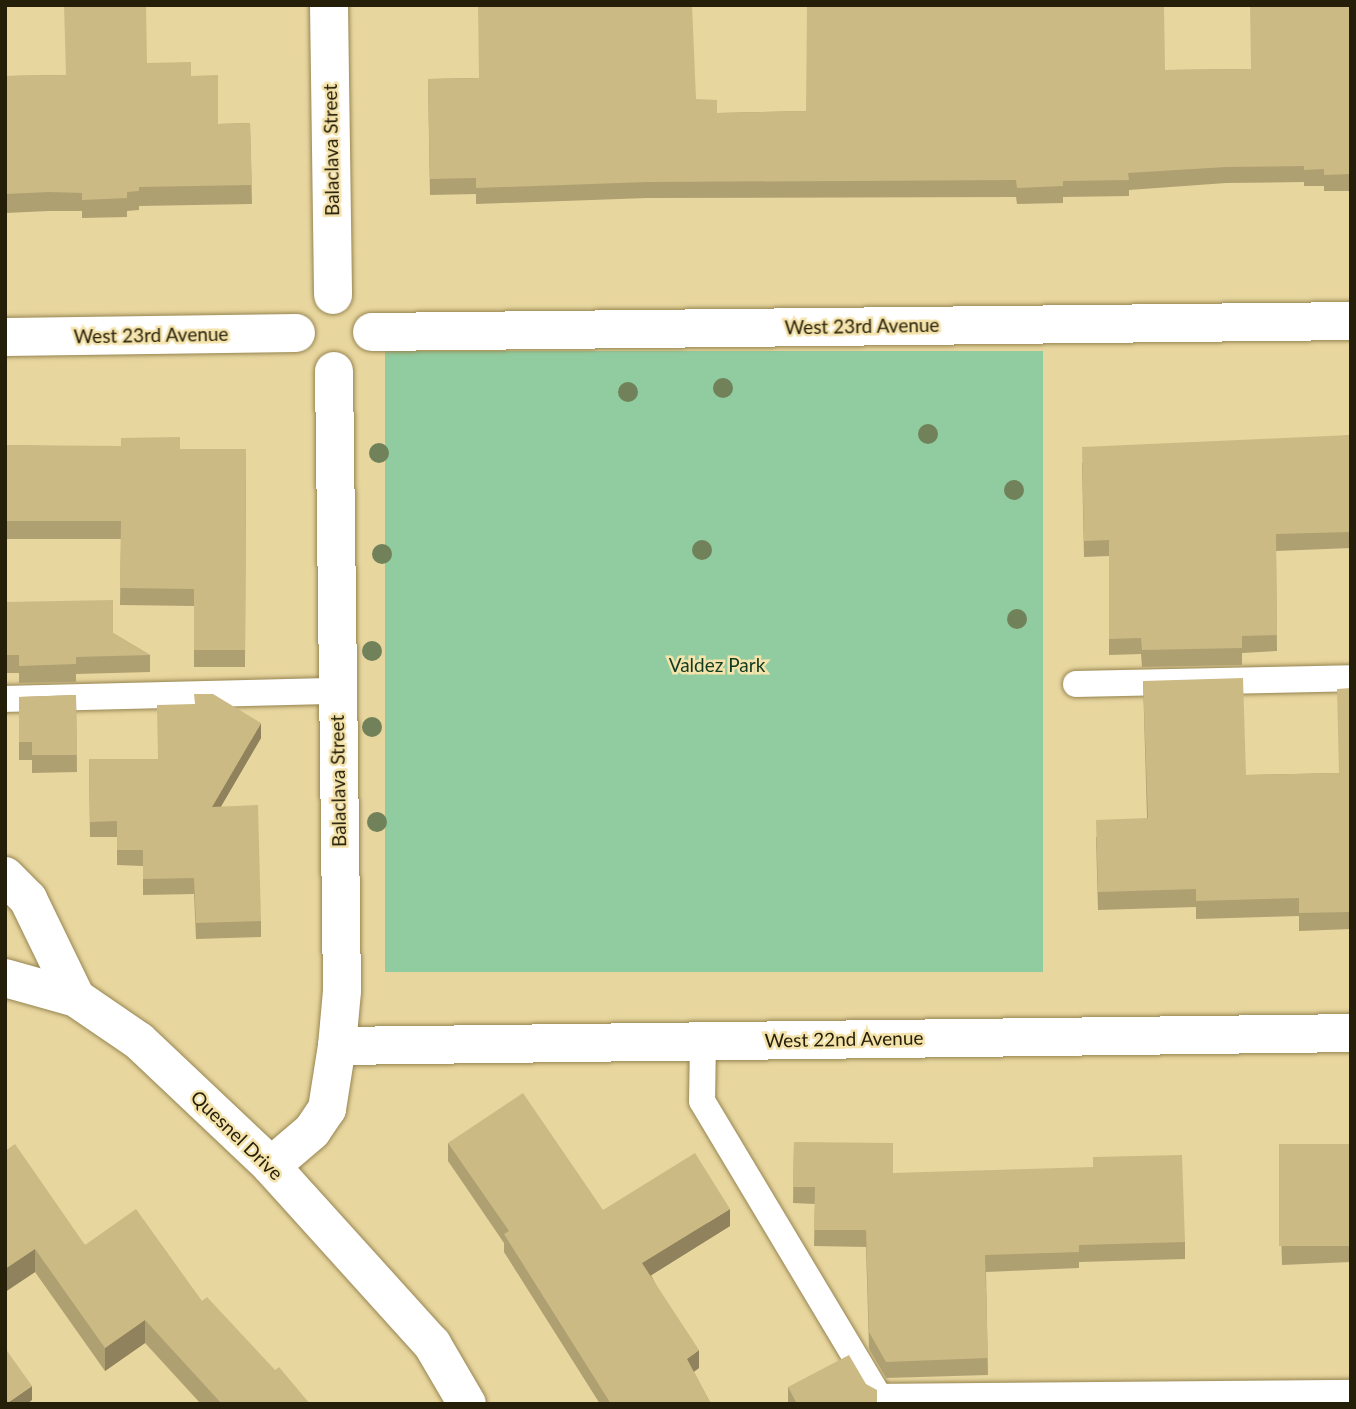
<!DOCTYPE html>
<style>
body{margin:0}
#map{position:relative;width:1356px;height:1409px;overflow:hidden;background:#e8d69f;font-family:Lato,sans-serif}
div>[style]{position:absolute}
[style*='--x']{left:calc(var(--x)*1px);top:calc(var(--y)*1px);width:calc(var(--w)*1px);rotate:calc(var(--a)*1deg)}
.green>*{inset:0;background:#90cca0;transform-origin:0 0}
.roads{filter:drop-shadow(0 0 2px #968551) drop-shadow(0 0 2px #968551)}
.service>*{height:26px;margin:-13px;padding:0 13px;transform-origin:13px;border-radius:13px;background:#fff}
.minor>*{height:38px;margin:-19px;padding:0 19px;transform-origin:19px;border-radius:19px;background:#fff}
.tertiary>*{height:38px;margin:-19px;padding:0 19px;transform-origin:19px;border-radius:19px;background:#fff}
.trees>*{width:20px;height:20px;margin:-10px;border-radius:50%;background:#718159}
.wall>*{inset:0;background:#afa072}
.shaded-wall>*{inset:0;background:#8f825c}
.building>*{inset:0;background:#ccba84;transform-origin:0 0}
span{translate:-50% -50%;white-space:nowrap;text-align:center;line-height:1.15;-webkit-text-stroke:5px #f5e3ac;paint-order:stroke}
.street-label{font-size:19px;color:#251f09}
.park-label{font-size:19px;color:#0f3c20}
.frame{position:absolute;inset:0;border:7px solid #251f09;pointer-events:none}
</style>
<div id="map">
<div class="green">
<i style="left:1043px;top:351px;width:621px;height:658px;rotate:90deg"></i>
</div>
<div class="roads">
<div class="service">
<i style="--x:1076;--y:684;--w:275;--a:-1.2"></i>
<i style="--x:5;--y:699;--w:331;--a:-1.4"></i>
<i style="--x:703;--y:1040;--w:61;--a:90.9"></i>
<i style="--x:702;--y:1101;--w:345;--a:59.1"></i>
<i style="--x:879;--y:1397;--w:472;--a:-0.5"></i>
</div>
<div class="minor">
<i style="--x:329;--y:5;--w:290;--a:89.2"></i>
<i style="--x:372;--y:332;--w:979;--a:-0.64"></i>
<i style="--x:5;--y:337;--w:291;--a:-0.8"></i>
<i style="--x:5;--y:978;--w:74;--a:15.7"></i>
<i style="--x:337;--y:1046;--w:1014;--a:-0.73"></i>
<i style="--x:271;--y:1166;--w:54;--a:-40.5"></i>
<i style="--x:312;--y:1131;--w:27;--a:-56"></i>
<i style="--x:327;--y:1109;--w:64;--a:-81"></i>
<i style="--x:337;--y:1046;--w:55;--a:-84.8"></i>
<i style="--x:342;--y:991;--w:620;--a:-90.74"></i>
</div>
<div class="tertiary">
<i style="--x:5;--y:876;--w:33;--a:45"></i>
<i style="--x:28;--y:899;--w:110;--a:64.1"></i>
<i style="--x:76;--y:998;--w:76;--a:34.3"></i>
<i style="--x:139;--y:1041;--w:182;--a:43.4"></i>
<i style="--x:271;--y:1166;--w:240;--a:47.9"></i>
<i style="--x:432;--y:1344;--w:69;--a:59.7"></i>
</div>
</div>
<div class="trees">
<i style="left:723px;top:388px"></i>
<i style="left:628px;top:392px"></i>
<i style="left:928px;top:434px"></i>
<i style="left:379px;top:453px"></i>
<i style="left:1014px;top:490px"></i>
<i style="left:702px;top:550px"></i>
<i style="left:382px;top:554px"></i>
<i style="left:1017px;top:619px"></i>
<i style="left:372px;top:651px"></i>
<i style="left:372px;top:727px"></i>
<i style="left:377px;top:822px"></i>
</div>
<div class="wall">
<i style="clip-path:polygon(1351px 5px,1351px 191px,1324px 191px,1324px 186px,1304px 186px,1304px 182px,1226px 183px,1129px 190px,1129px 196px,1063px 197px,1063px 203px,1017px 204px,1016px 197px,647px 198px,476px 204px,476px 194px,430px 195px,428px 79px,479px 78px,696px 99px,717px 113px,806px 111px,1165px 70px,1251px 69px)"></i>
<i style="clip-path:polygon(147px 63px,191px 76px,218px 124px,250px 123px,252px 204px,139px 206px,139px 210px,127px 211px,127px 217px,82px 218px,82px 211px,49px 211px,5px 213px,5px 76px,65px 75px)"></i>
<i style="clip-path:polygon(1351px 435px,1351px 548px,1276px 551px,1277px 651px,1242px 653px,1242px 665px,1142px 667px,1141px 654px,1109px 655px,1109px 556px,1084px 557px,1082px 463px)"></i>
<i style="clip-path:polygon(5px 445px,180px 449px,246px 449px,245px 667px,194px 667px,194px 606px,120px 605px,121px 539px,5px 539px)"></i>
<i style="clip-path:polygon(5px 602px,113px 633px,150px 655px,150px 672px,76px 674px,76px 682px,19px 683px,19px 673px,5px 673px)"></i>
<i style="clip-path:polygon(1143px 681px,1246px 775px,1339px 773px,1351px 688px,1351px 929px,1299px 931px,1299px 916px,1196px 919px,1196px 907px,1098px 910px,1096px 837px,1147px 818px)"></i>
<i style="clip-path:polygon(76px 695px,77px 772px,32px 773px,32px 760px,19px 760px,19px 697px)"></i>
<i style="clip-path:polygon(261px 738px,221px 806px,261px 921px,261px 937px,196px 939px,194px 894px,143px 895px,143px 866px,117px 865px,117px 837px,90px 837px,89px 759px,158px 759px)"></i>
<i style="clip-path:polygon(794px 1142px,893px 1173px,1185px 1242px,1185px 1259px,1079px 1262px,1079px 1268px,986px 1272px,988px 1375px,886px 1378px,869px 1349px,866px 1247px,814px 1246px,815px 1204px,793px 1203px)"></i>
<i style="clip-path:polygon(448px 1143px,603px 1210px,730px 1226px,651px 1275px,699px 1368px,694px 1372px,711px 1404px,600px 1404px,504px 1252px,504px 1243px,448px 1161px)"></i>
<i style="clip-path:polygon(1351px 1144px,1351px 1262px,1282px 1265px,1279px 1163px)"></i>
<i style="clip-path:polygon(5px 1151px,85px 1245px,202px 1301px,310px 1404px,201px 1404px,145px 1343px,105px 1371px,35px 1272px,5px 1292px)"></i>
<i style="clip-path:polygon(788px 1387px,877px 1404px,788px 1404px)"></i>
</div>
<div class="shaded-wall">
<i style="clip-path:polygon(261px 723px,261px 738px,212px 822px,212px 807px)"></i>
<i style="clip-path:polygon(730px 1209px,730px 1226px,642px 1281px,642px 1263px)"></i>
<i style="clip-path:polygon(35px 1249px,35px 1272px,5px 1292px,5px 1269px)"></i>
<i style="clip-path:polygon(145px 1320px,145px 1343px,105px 1371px,105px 1348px)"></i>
<i style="clip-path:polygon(699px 1350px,699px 1368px,687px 1376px,687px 1359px)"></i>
<i style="clip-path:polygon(32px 1386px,32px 1400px,27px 1404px,6px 1404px)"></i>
</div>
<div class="building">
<i style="clip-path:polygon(64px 5px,146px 5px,147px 63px,191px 62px,191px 76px,218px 75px,218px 124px,250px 123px,252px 185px,139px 187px,139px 191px,127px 192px,127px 198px,82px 200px,82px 193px,49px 192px,5px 194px,5px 76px,66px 75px)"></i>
<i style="clip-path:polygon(478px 5px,692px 5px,696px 99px,717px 100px,717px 113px,806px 111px,807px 5px,1164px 5px,1165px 70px,1251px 69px,1250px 5px,1351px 5px,1351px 174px,1324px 175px,1324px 169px,1304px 170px,1304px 166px,1226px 167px,1128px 173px,1129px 180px,1063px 181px,1063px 186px,1017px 188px,1016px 180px,647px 182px,476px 188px,476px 178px,430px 179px,428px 79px,479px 78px)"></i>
<i style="clip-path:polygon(1351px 435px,1351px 532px,1276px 534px,1277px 635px,1242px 636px,1242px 648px,1142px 650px,1141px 638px,1109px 639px,1109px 540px,1084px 541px,1082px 447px)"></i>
<i style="clip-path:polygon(180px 437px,180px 449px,246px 449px,245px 650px,194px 650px,194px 589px,120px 588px,121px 521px,5px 521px,5px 445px,121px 446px,121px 438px)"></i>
<i style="clip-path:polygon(113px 600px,113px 633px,150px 655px,76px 657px,76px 664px,19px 666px,19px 655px,5px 655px,5px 602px)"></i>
<i style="clip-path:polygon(1243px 678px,1246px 775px,1339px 773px,1337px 689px,1351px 688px,1351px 912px,1299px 913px,1299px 898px,1196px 901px,1196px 889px,1098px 892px,1096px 820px,1148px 818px,1143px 681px)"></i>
<i style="clip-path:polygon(194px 694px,213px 694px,261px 723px,212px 807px,258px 805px,261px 921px,196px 923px,194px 878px,143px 879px,143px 850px,117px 850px,117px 821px,90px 822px,89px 759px,158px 759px,157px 705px,195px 704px)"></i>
<i style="clip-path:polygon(76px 695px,77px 755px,32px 755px,32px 742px,19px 742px,19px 697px)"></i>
<i style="clip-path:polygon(523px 1093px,603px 1210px,695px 1153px,730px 1209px,642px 1263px,699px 1350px,687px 1359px,711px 1404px,611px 1404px,504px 1234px,509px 1231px,448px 1143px)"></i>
<i style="clip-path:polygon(794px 1142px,893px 1143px,893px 1173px,1093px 1167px,1093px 1157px,1182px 1155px,1185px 1242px,1079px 1245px,1079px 1252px,985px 1255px,988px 1358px,886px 1362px,869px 1332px,866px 1230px,814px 1230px,815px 1187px,793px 1187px)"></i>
<i style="clip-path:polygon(15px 1144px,85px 1245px,136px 1209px,202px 1301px,207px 1297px,275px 1370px,279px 1367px,310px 1404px,222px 1404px,145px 1320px,105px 1348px,35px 1249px,5px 1269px,5px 1151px)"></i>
<i style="left:1351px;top:1144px;width:102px;height:72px;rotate:90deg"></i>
<i style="clip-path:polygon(5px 1348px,32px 1386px,6px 1404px,5px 1404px)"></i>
<i style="clip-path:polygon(849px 1355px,866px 1384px,877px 1390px,877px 1404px,797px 1404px,788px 1387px)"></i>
</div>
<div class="street-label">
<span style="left:331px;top:150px;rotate:-91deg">Balaclava Street</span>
<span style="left:862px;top:326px;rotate:-1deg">West 23rd Avenue</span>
<span style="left:151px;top:335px;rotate:-1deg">West 23rd Avenue</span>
<span style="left:338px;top:781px;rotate:-91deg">Balaclava Street</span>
<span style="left:844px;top:1039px;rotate:-1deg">West 22nd Avenue</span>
<span style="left:237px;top:1135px;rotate:44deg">Quesnel Drive</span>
</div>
<div class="park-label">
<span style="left:717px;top:665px">Valdez Park</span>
</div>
<div class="frame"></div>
</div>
